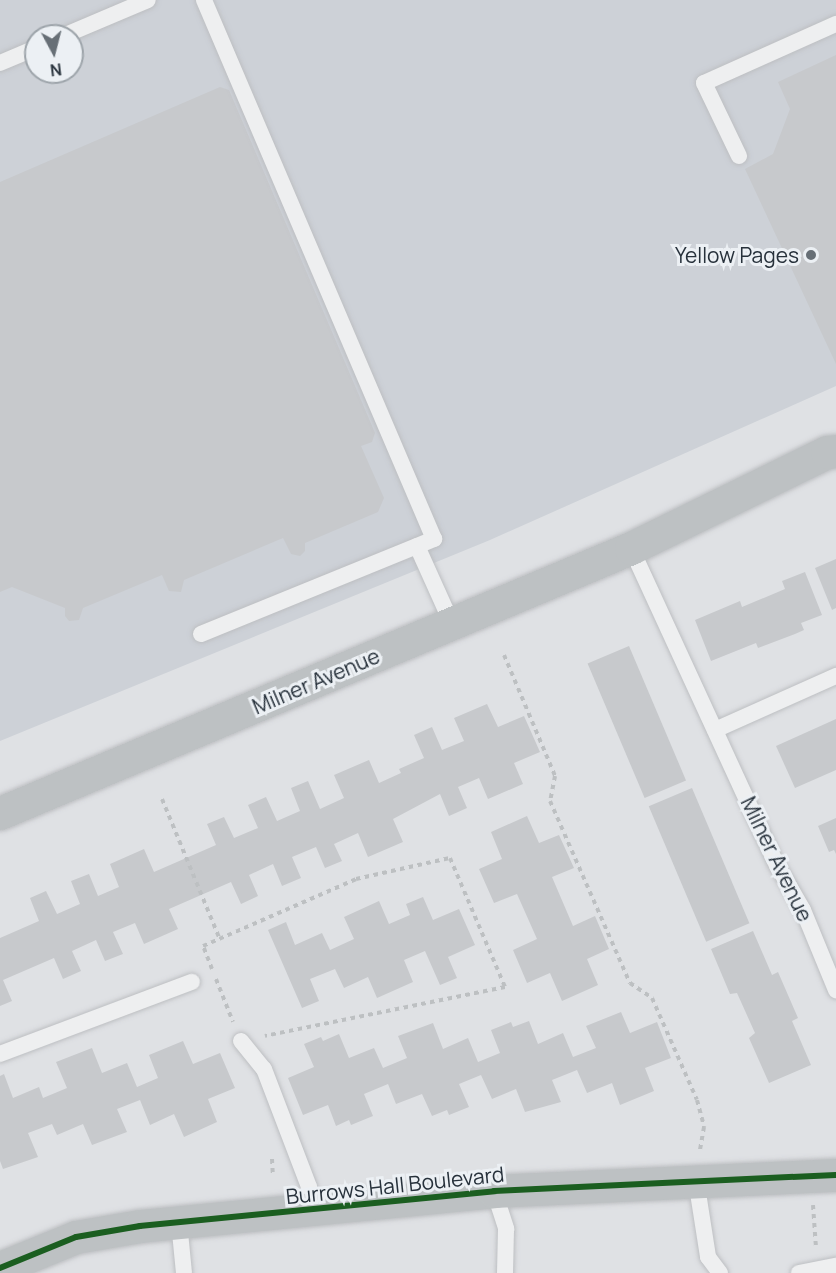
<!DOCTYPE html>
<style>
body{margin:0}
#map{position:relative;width:836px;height:1273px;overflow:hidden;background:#dfe1e4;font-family:Manrope,sans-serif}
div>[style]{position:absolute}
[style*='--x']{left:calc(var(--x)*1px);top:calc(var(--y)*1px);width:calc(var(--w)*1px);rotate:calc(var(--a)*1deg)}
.built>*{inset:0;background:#cdd1d7}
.building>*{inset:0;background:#c7c9cc;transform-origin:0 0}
.path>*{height:4px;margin-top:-2px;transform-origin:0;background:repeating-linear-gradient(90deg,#bdc0c2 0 4.5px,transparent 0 9px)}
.roads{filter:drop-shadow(0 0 2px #bdbfc2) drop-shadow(0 0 2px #bdbfc2)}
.lane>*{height:16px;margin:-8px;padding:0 8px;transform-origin:8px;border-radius:8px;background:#eeeff0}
.secondary>*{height:33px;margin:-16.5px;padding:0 16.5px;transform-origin:16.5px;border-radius:16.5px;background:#bdc1c3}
.cycleway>*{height:6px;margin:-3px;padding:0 3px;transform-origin:3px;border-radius:3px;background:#1b5e20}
.dots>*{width:16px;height:16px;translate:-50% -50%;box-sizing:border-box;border:3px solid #ecf0f4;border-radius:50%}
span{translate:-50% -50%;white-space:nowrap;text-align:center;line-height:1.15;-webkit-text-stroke:6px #ecf0f4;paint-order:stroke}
.poi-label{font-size:21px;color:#27313b}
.right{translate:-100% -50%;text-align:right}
.street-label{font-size:21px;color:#27313b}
.north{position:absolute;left:24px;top:24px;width:60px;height:60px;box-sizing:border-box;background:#ecf0f4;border:2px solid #9da4aa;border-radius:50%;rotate:173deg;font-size:16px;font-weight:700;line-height:24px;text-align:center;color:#27313b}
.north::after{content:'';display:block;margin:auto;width:21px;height:27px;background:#676f76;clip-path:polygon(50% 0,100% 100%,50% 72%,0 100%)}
</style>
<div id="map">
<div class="built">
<i style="clip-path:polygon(evenodd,0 0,836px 0,836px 386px,490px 540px,0 741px,0 0,36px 36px,72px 36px,72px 72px,36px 72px,36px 36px)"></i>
</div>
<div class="building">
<i style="clip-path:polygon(836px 55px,836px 364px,745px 169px,773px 154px,790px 109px,778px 82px)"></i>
<i style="clip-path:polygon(220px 87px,229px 90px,375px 433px,372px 442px,361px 446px,384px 498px,378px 512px,305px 543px,305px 551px,300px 556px,291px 554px,283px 538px,184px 580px,181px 592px,169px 591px,162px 575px,83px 608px,79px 620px,69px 621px,65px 616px,65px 608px,12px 587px,0 592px,0 182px)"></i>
<i style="clip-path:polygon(836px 559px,836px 608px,832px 610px,815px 568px)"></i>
<i style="clip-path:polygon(805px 572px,822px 615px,801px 623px,804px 630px,795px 634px,758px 648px,756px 643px,711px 661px,695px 620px,740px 601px,742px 607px,785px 589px,782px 581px)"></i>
<i style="left:629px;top:646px;width:146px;height:45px;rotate:67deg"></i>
<i style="clip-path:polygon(487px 704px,498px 727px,524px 716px,540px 752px,514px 763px,523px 784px,488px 799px,479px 778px,458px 787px,467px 808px,449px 816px,440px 794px,393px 819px,403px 842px,368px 857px,358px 833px,334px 844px,342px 861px,325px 868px,316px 847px,292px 857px,301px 878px,282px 886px,273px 864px,249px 875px,258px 896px,241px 904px,231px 882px,169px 909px,178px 929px,144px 944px,135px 923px,113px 932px,123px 954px,105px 961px,96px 940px,72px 951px,81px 971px,63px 979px,54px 958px,3px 980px,12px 1001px,0 1006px,0 938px,39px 921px,30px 898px,46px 891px,57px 914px,80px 904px,71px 881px,89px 874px,98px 896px,119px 887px,110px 864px,144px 849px,154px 872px,216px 845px,207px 824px,224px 817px,234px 838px,258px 828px,248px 805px,266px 797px,277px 821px,300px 811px,291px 788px,308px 781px,320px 809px,344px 798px,334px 775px,369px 760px,379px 783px,401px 773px,399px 769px,424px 758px,414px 735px,432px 727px,442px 750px,464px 741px,454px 718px)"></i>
<i style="clip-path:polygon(836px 719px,836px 770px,795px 788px,776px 746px)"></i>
<i style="left:692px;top:788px;width:147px;height:47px;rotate:67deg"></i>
<i style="clip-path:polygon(527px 816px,539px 843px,559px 835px,574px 868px,552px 877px,573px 926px,595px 916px,609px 949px,587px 959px,598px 985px,562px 1001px,550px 973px,527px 983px,513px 950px,537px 939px,517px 894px,494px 903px,479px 869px,502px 859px,491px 832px)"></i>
<i style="clip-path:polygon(836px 818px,836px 854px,834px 850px,829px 852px,818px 826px)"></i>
<i style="clip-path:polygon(423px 897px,433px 920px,459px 909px,475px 945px,448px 957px,457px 978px,440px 985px,425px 951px,404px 960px,413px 982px,377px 998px,368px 977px,344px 988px,335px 969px,310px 979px,319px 1001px,302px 1008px,268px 930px,286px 922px,295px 945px,322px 933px,330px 950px,354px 939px,344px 917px,379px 901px,389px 924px,410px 915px,406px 904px)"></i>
<i style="clip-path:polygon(753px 931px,772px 975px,778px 972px,798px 1018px,792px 1021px,811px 1065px,769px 1083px,749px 1038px,755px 1033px,737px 993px,730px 994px,711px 949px)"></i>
<i style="clip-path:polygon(621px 1012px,630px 1033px,657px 1022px,671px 1058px,645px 1068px,654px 1091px,620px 1105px,612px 1083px,587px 1093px,577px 1070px,552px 1080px,561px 1102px,525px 1112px,516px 1089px,492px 1099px,481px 1075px,459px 1084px,469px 1107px,449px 1115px,447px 1110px,432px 1116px,422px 1094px,396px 1104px,388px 1084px,364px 1094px,373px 1116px,351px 1125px,349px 1120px,336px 1126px,328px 1105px,303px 1115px,288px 1078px,314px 1067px,304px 1044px,321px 1037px,323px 1041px,339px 1034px,349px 1058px,374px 1048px,383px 1068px,407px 1058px,398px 1036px,433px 1023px,443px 1049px,468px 1038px,478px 1062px,500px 1053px,491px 1030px,511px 1022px,513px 1027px,529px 1021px,538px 1044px,563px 1033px,573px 1057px,596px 1048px,586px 1026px)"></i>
<i style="clip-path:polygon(183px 1041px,193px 1064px,220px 1053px,235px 1088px,208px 1099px,217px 1122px,184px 1137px,174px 1114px,150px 1125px,140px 1100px,117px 1109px,127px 1132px,92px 1145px,83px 1124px,57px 1135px,52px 1124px,28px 1133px,38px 1157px,3px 1169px,0 1161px,0 1076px,4px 1074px,13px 1098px,39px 1087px,43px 1098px,67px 1088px,56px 1062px,92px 1048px,102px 1073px,127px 1063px,137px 1087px,158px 1078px,149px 1055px)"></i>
</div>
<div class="path">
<i style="--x:504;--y:655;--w:131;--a:67.1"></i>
<i style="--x:555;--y:776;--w:25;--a:101"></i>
<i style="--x:550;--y:801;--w:199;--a:66.3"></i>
<i style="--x:630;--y:983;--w:27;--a:34"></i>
<i style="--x:652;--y:998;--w:111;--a:66.2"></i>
<i style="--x:697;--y:1100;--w:28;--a:75"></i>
<i style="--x:704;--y:1127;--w:23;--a:100"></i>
<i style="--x:162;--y:799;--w:152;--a:67.6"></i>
<i style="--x:212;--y:969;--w:25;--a:-111"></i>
<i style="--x:203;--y:946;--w:167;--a:-23.6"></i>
<i style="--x:356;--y:879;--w:96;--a:-12.6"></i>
<i style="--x:450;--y:858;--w:140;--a:66.9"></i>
<i style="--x:505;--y:987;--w:245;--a:168.5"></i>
<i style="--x:216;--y:979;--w:46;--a:68.4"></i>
<i style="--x:272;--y:1159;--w:17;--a:87"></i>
<i style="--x:813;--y:1205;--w:43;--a:86"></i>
</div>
<div class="roads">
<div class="lane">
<i style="--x:63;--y:36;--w:92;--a:-23"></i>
<i style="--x:0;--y:63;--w:39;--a:-23"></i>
<i style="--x:739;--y:156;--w:81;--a:-115.6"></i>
<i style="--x:704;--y:83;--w:145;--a:-24.1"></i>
<i style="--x:417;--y:546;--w:85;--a:65.8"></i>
<i style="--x:631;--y:548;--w:349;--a:65.3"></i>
<i style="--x:777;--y:865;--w:52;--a:60"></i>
<i style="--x:803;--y:910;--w:87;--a:67.6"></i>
<i style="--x:201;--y:634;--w:252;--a:-22.2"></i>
<i style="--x:434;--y:539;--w:586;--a:-113.11"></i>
<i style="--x:715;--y:730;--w:133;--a:-24.1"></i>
<i style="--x:241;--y:1041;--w:36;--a:51"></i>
<i style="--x:264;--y:1069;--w:126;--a:69.1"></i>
<i style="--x:309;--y:1187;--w:23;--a:80"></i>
<i style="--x:0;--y:1054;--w:205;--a:-20.6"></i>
<i style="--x:696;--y:1180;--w:78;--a:81.1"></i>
<i style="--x:708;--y:1257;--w:20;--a:53"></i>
<i style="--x:494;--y:1191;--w:40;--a:72"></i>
<i style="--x:506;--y:1229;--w:44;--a:91.3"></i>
<i style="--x:179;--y:1222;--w:51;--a:84.4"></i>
<i style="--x:799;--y:1273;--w:38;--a:-11"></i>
</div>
<div class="secondary">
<i style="--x:0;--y:813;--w:684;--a:-22.78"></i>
<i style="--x:631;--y:548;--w:218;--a:-26.1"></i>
<i style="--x:827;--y:452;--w:9;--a:-6"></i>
<i style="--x:0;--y:1268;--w:82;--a:-22.2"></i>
<i style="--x:76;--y:1237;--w:65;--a:-9.8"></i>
<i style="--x:140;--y:1226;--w:356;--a:-5.6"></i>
<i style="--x:494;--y:1191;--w:342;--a:-2.7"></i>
</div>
</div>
<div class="cycleway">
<i style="--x:0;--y:1268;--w:82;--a:-22.2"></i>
<i style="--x:76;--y:1237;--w:65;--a:-9.8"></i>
<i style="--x:140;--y:1226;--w:356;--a:-5.6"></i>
<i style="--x:494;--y:1191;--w:342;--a:-2.7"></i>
</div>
<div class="dots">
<i style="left:811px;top:255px;background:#676f76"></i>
</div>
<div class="poi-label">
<span class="right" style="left:799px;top:255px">Yellow Pages</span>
</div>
<div class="street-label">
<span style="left:316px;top:681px;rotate:-23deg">Milner Avenue</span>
<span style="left:777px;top:859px;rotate:64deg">Milner Avenue</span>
<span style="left:395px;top:1185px;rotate:-6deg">Burrows Hall Boulevard</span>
</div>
<div class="north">N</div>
</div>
